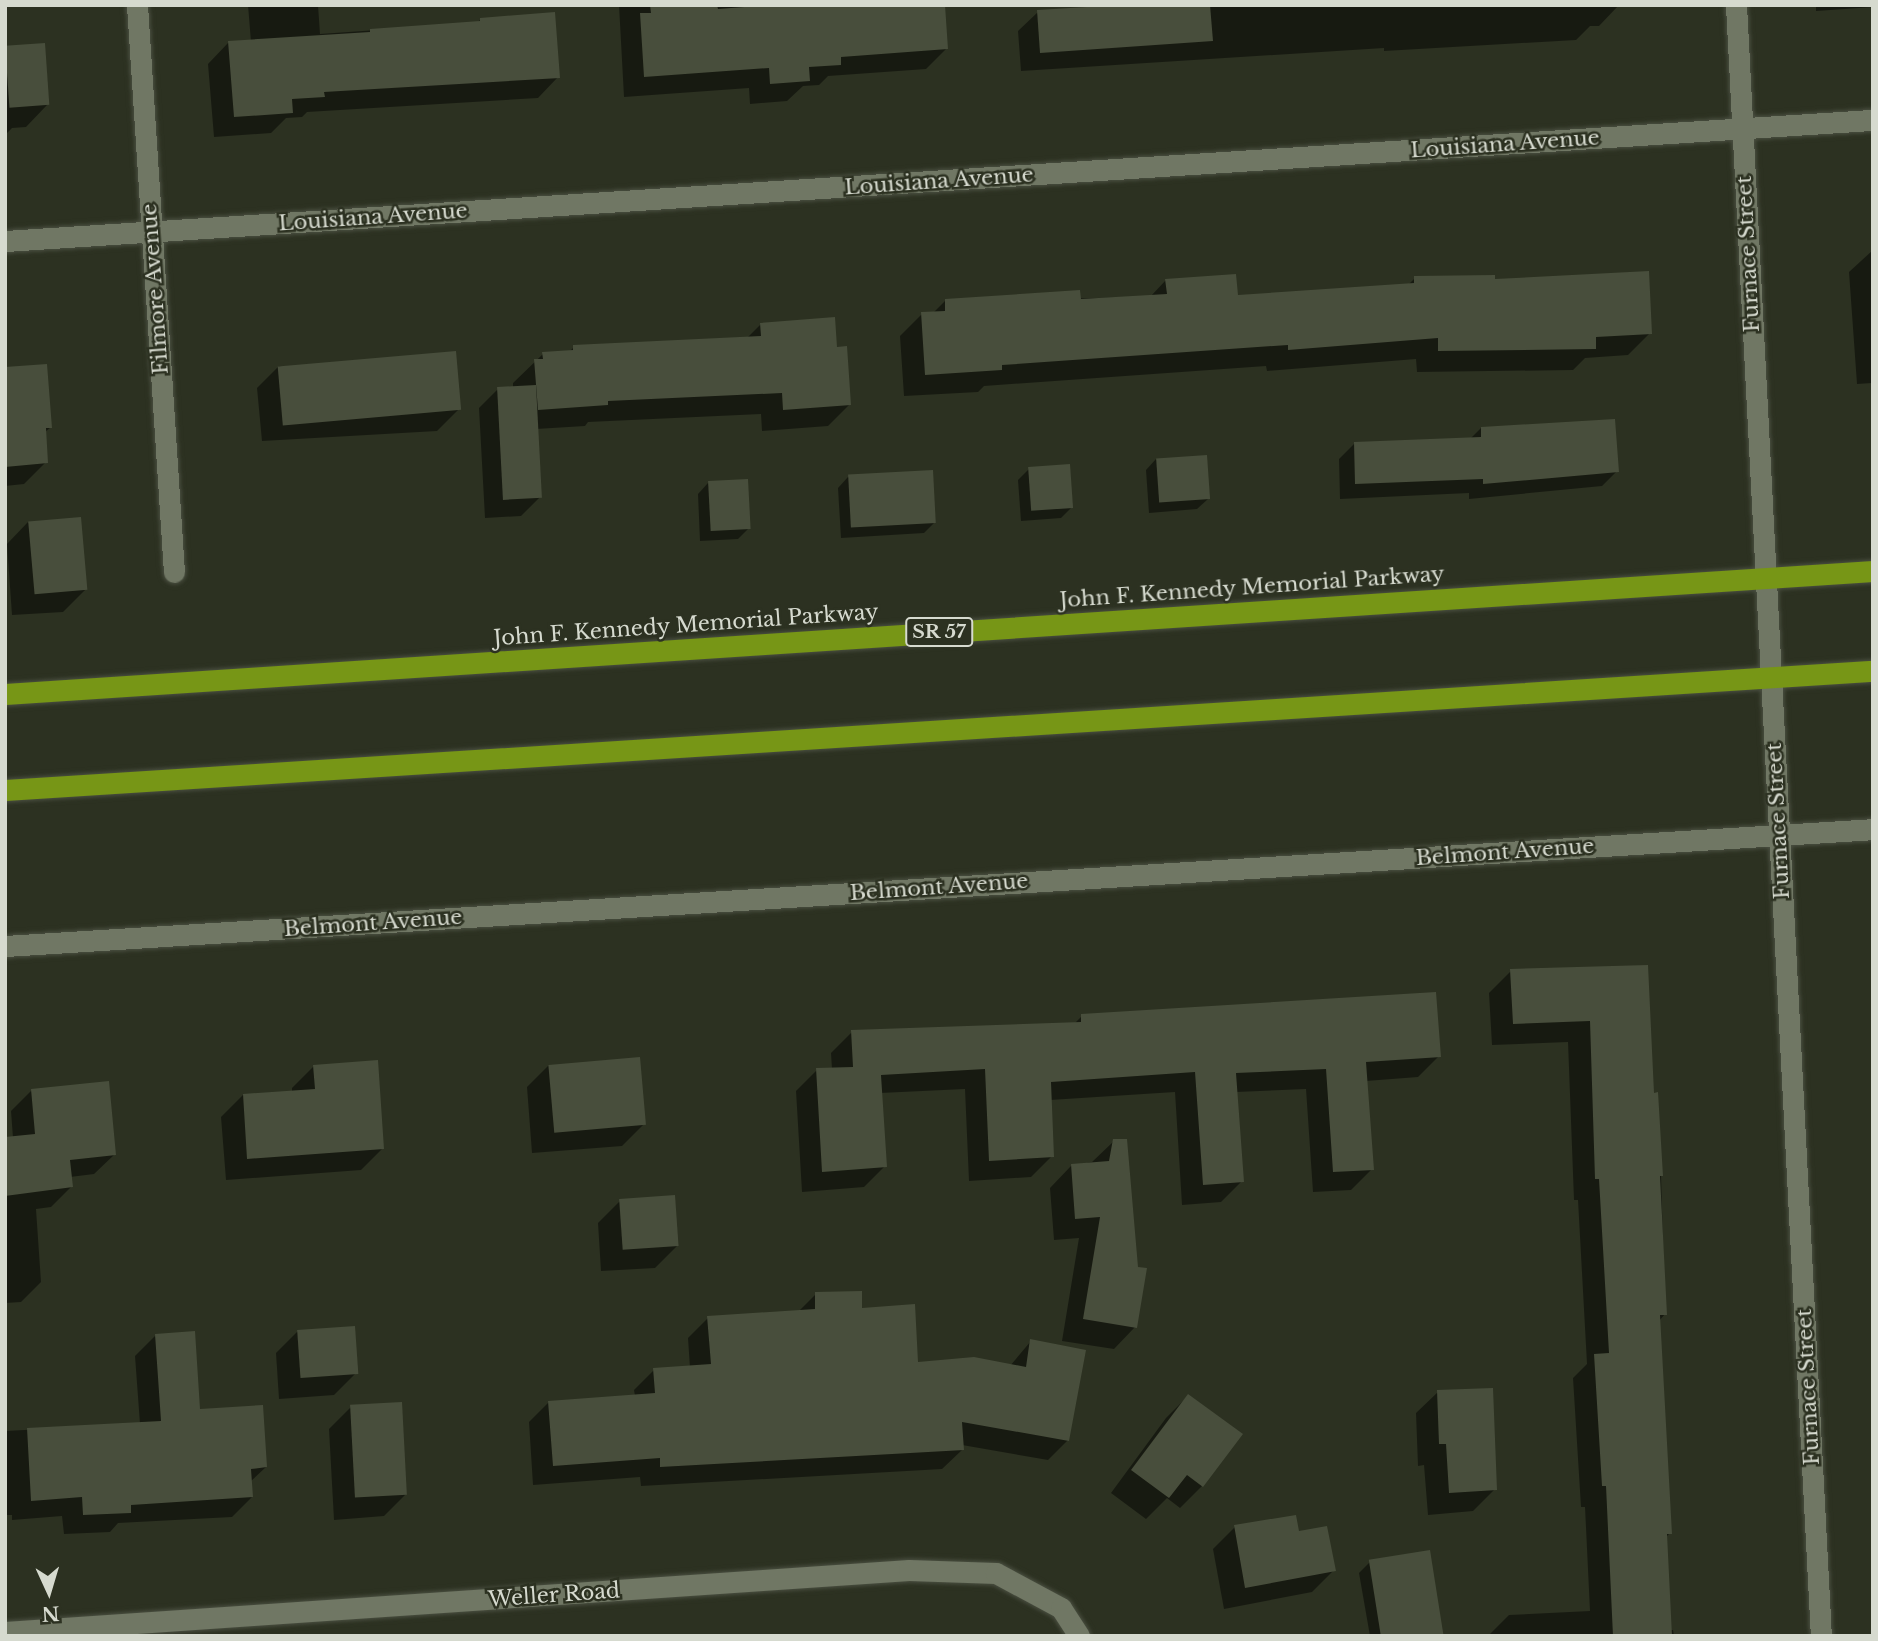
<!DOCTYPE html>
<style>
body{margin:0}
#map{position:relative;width:1878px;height:1641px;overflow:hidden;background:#2c3121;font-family:"Libre Baskerville",serif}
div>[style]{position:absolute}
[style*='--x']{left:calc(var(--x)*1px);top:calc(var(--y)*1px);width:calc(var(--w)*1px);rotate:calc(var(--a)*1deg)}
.shadow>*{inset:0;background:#0007}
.building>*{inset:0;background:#484e3c;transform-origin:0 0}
.roads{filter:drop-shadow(0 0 2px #4a4f41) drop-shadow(0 0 2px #4a4f41)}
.street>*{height:21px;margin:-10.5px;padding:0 10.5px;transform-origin:10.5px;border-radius:10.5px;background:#707764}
.highway>*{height:21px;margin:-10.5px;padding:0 10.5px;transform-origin:10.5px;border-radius:10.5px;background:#779616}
span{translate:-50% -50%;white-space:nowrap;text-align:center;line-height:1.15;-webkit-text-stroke:5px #2c3121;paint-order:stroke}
.shield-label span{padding:2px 5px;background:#2c3121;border:2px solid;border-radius:5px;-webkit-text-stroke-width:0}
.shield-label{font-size:19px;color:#d6dacf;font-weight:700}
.street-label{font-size:21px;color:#d6dacf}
.frame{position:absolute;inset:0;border:7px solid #d6dacf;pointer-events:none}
.north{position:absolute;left:14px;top:1557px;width:70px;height:70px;-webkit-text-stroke:5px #2c3121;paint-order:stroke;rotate:176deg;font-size:19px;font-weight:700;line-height:28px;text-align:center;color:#d6dacf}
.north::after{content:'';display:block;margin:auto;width:24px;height:32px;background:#d6dacf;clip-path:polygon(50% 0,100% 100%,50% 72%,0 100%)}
</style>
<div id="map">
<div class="shadow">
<i style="clip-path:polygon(248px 5px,318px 5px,320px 34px,477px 23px,480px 20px,558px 77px,538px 98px,307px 112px,302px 117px,286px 118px,271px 133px,214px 137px,208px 64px,228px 43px,251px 42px)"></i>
<i style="clip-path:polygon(619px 5px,944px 5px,947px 48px,926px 69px,828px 76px,819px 85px,803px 86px,787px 101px,750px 104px,749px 88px,624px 97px)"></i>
<i style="clip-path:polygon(1133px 5px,1618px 5px,1618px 6px,1599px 26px,1590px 26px,1576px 40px,1384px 51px,1384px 48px,1021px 71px,1018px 31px,1038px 12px)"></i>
<i style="clip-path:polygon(1816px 5px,1873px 5px,1873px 7px,1816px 11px)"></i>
<i style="clip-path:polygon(5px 47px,47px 105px,26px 127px,12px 128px,5px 135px)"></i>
<i style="clip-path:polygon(1873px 250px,1873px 401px,1872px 383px,1857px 384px,1849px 272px)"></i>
<i style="clip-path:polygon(1415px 278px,1493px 281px,1650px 333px,1628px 355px,1585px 358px,1573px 370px,1417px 372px,1416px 359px,1267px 371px,1266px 366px,984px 386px,978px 392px,904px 396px,900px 336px,922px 314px,932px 314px,945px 301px,1150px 297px,1166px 280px,1236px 297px,1408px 285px)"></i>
<i style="clip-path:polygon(761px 324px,836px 349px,850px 404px,828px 426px,762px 431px,761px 414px,588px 422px,585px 426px,536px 429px,540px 497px,521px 516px,485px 518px,479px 408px,498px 389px,513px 388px,513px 383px,543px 354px,569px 352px,574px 347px,747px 338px)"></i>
<i style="clip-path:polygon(279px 366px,459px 409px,437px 431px,262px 441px,257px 388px)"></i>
<i style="clip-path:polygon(5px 370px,51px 427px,44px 433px,46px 462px,24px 484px,5px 486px)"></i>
<i style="clip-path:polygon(1481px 428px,1617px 471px,1602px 486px,1469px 499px,1469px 493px,1340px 499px,1339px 459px,1354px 444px,1470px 439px)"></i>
<i style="clip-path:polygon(1156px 459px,1208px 499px,1197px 509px,1149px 513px,1146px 470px)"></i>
<i style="clip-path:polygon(1029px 469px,1072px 507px,1061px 518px,1021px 521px,1018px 480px)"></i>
<i style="clip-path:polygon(848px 477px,935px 522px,924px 533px,841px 538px,838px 488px)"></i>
<i style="clip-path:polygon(708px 483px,749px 528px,738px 539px,700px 541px,698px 494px)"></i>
<i style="clip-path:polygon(28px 522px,85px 590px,63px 612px,12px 615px,7px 544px)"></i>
<i style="clip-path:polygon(1646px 967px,1652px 1095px,1661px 1175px,1665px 1314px,1659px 1321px,1670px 1533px,1666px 1537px,1670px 1630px,1673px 1630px,1674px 1636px,1488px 1636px,1509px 1615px,1590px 1611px,1585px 1507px,1581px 1507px,1573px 1378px,1587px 1364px,1578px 1200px,1574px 1200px,1568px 1042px,1492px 1045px,1489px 993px,1511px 971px)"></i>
<i style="clip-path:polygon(1082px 1016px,1439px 1056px,1418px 1077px,1366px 1081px,1372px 1169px,1351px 1190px,1313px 1192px,1306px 1089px,1236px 1092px,1242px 1181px,1221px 1202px,1182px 1205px,1175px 1092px,1050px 1100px,1052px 1156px,1031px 1177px,969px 1181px,965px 1089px,880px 1093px,885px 1166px,864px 1187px,802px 1192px,796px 1091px,817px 1070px,832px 1069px,831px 1053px,852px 1032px,1074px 1024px)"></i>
<i style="clip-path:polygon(549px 1065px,644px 1124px,622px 1146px,532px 1153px,527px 1087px)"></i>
<i style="clip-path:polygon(314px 1066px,383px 1148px,361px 1170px,226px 1180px,221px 1117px,243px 1095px,292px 1092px,292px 1088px)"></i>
<i style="clip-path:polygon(31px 1091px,115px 1154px,94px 1174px,70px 1177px,71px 1187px,51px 1207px,36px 1209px,41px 1282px,21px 1302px,5px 1303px,5px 1139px,13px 1138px,11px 1111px)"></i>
<i style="clip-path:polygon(1114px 1141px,1135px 1327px,1114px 1349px,1062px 1341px,1079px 1238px,1054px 1240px,1050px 1188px,1071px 1166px,1092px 1162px)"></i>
<i style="clip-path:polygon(620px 1201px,677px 1246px,655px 1268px,601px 1271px,598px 1223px)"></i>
<i style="clip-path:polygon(816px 1294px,860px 1310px,917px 1364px,1010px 1366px,1031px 1341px,1068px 1440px,1048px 1460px,962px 1445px,962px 1450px,942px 1469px,641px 1486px,640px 1477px,533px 1485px,529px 1422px,549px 1402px,635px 1396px,634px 1390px,654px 1370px,690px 1368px,688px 1338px,708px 1318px,798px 1312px)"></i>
<i style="clip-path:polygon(298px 1331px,356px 1373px,334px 1395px,279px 1399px,276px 1353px)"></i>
<i style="clip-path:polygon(155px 1336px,199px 1411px,266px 1467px,250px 1482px,252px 1497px,232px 1517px,118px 1523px,110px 1532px,64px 1534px,62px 1516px,12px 1520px,12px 1515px,5px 1515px,5px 1431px,140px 1424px,135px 1356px)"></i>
<i style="clip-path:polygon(1438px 1392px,1495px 1489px,1473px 1511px,1428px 1515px,1424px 1465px,1418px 1466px,1416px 1413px)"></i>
<i style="clip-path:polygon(1188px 1396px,1240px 1434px,1202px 1486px,1180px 1508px,1167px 1498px,1146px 1519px,1111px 1493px,1166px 1418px)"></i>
<i style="clip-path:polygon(351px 1407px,406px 1494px,384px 1516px,334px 1520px,329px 1429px)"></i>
<i style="clip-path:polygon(1235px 1527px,1297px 1533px,1334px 1570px,1312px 1592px,1224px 1609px,1213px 1549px)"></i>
<i style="clip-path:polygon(1370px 1562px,1442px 1636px,1370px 1636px,1359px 1573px)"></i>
</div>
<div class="building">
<i style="clip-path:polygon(650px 5px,717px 5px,718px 9px,770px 5px,945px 5px,948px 49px,841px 57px,841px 65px,809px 67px,810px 81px,770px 84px,769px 68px,644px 77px,640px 13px,651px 13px)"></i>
<i style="clip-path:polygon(1120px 5px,1210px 5px,1213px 41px,1040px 53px,1037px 10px)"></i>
<i style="clip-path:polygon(555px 12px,560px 78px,324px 92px,325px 97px,292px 99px,293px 113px,234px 117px,228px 41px,370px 32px,370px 29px,480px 21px,480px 18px)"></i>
<i style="left:45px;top:43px;width:62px;height:40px;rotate:86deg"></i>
<i style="clip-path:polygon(1649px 271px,1652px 334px,1596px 337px,1596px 349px,1438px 351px,1438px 338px,1288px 350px,1288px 345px,1002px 365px,1002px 370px,925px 375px,921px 312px,945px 311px,945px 299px,1080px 290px,1081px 299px,1167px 294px,1165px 279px,1236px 274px,1238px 295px,1414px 283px,1414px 276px,1495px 275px,1495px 279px)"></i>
<i style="clip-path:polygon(835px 317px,837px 347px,847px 346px,851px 405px,783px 410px,782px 393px,608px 401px,608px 405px,538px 410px,534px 359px,543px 359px,542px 352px,573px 350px,573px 345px,761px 336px,760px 323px)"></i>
<i style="left:456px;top:351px;width:59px;height:179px;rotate:85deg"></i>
<i style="clip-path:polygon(47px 364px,52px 428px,46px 428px,48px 463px,5px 467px,5px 367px)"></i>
<i style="left:536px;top:385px;width:113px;height:39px;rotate:87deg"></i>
<i style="clip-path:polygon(1615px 419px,1619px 472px,1483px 484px,1483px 479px,1355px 484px,1354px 442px,1481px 437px,1481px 427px)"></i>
<i style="left:1207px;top:455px;width:44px;height:51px;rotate:86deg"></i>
<i style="left:1070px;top:464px;width:44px;height:42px;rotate:86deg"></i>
<i style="left:933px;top:470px;width:53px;height:85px;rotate:87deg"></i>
<i style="left:748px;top:479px;width:50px;height:40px;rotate:87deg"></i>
<i style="left:81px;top:517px;width:73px;height:53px;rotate:85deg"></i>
<i style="clip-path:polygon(1648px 965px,1654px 1093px,1658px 1092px,1663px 1176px,1660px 1176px,1667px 1315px,1660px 1315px,1672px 1534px,1667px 1534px,1672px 1636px,1613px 1636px,1606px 1486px,1602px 1486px,1594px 1354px,1609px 1353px,1599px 1179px,1595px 1179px,1590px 1021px,1513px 1024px,1510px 969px)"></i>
<i style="clip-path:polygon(1436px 992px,1441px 1057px,1366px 1062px,1374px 1170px,1333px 1172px,1326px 1069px,1236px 1073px,1244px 1182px,1203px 1185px,1195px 1072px,1051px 1082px,1054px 1157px,989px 1161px,985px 1069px,881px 1075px,887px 1167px,822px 1172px,816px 1068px,853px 1067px,851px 1030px,1081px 1022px,1081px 1014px)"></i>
<i style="left:640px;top:1057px;width:68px;height:92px;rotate:85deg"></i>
<i style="clip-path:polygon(378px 1060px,384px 1149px,247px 1159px,243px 1094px,315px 1089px,313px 1065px)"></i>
<i style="clip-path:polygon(109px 1081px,116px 1155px,70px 1160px,73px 1187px,5px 1196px,5px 1137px,35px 1134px,31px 1089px)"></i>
<i style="clip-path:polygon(1113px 1139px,1127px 1139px,1138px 1267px,1147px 1268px,1137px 1328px,1083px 1319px,1100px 1217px,1075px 1219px,1071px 1164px,1109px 1161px)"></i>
<i style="left:675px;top:1195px;width:51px;height:56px;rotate:86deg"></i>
<i style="clip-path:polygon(862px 1291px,862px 1308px,915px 1304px,918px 1362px,974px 1357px,1026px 1367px,1030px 1339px,1086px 1350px,1069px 1441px,962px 1422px,964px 1450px,660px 1467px,660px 1458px,553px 1466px,548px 1401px,655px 1393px,653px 1368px,711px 1364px,707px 1316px,815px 1309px,815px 1292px)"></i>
<i style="left:355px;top:1326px;width:48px;height:58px;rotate:86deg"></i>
<i style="clip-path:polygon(195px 1331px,200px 1409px,263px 1405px,267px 1467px,251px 1469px,253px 1497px,131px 1505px,131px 1513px,83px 1515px,82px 1497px,31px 1501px,27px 1428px,161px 1421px,155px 1334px)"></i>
<i style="clip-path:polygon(1493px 1388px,1497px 1490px,1449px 1493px,1446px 1444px,1439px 1444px,1437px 1390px)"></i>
<i style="clip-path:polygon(1188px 1394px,1243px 1434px,1203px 1487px,1187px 1475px,1169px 1498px,1131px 1470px)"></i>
<i style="left:402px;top:1402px;width:93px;height:52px;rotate:87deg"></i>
<i style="clip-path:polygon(1296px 1515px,1299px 1531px,1327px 1526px,1336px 1571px,1245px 1588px,1234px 1525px)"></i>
<i style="left:1430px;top:1550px;width:87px;height:62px;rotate:81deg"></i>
</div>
<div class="roads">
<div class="street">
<i style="--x:137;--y:5;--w:568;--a:86.27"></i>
<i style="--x:1736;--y:5;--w:1633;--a:87.02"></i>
<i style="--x:5;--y:241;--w:1872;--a:-3.71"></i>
<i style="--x:5;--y:946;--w:1872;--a:-3.58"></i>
<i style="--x:5;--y:1632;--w:906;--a:-3.92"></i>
<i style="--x:909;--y:1570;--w:87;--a:2"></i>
<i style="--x:996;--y:1573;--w:74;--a:28.3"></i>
<i style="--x:1061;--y:1608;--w:33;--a:57"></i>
</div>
<div class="highway">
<i style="--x:5;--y:694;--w:1872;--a:-3.77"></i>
<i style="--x:5;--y:790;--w:1872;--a:-3.65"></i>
</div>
</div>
<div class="shield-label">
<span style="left:939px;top:632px">SR 57</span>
</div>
<div class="street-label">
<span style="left:1505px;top:144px;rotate:-4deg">Louisiana Avenue</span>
<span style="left:939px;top:181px;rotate:-4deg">Louisiana Avenue</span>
<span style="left:373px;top:217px;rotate:-4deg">Louisiana Avenue</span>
<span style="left:1748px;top:254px;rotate:-93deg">Furnace Street</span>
<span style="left:155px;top:289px;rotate:-94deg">Filmore Avenue</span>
<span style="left:1252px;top:587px;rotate:-4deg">John F. Kennedy Memorial Parkway</span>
<span style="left:686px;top:625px;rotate:-4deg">John F. Kennedy Memorial Parkway</span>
<span style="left:1778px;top:821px;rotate:-93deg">Furnace Street</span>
<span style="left:1505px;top:852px;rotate:-4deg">Belmont Avenue</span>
<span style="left:939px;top:887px;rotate:-4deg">Belmont Avenue</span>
<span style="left:373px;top:923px;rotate:-4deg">Belmont Avenue</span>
<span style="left:1808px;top:1387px;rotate:-93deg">Furnace Street</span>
<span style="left:554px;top:1595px;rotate:-4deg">Weller Road</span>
</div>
<div class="frame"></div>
<div class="north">N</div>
</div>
